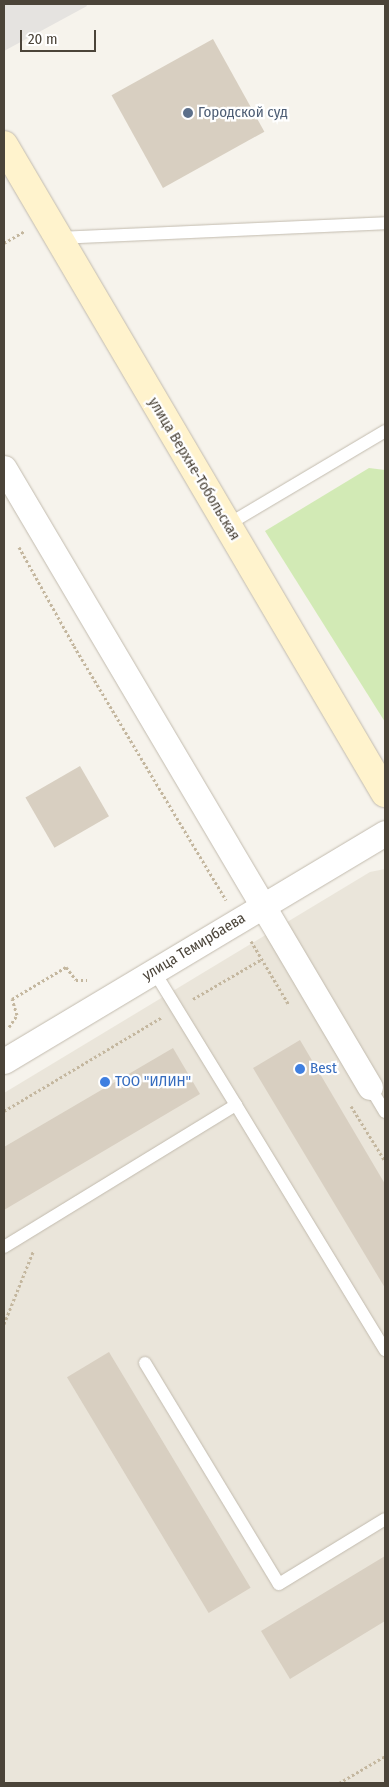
<!DOCTYPE html>
<meta charset="utf-8">
<style>
body{margin:0}
#map{position:relative;width:389px;height:1787px;overflow:hidden;background:#f6f3ec;font-family:"Fira Sans Condensed",sans-serif}
div>[style]{position:absolute}
[style*='--x']{left:calc(var(--x)*1px);top:calc(var(--y)*1px);width:calc(var(--w)*1px);rotate:calc(var(--a)*1deg)}
.residential>*{inset:0;background:#eae5da}
.green>*{inset:0;background:#d2eab5}
.parking>*{inset:0;background:#e5e3e0}
.building>*{inset:0;background:#d8cfc1;transform-origin:0 0}
.path>*{height:3px;margin-top:-1.5px;transform-origin:0;background:repeating-linear-gradient(90deg,#c4b79f 0 2.5px,transparent 0 5px)}
.roads{filter:drop-shadow(0 0 1px #c2bbae) drop-shadow(0 0 1px #c2bbae)}
.lane>*{height:12px;margin:-6px;padding:0 6px;transform-origin:6px;border-radius:6px;background:#fff}
.street>*{height:25px;margin:-12.5px;padding:0 12.5px;transform-origin:12.5px;border-radius:12.5px;background:#fff}
.secondary>*{height:28px;margin:-14px;padding:0 14px;transform-origin:14px;border-radius:14px;background:#fff3cd}
.dots>*{width:14px;height:14px;translate:-50% -50%;box-sizing:border-box;border:2px solid #fff;border-radius:50%}
span{translate:-50% -50%;white-space:nowrap;text-align:center;line-height:1.15;-webkit-text-stroke:4.5px #fff;paint-order:stroke}
.service-label{font-size:15px;color:#4e5e75}
.left{translate:0 -50%;text-align:left}
.street-label{font-size:15px;color:#4b4439}
.shop-label{font-size:15px;color:#366cbe}
.frame{position:absolute;inset:0;border:5px solid #4b4439;pointer-events:none}
.scale{position:absolute;left:20px;top:30px;width:76px;height:22px;box-sizing:border-box;border:2px solid #4b4439;border-top:0;padding-left:6px;font-size:15px;line-height:18px;white-space:nowrap;color:#4b4439;-webkit-text-stroke:4px #fff;paint-order:stroke}
</style>
<div id="map">
<div class="residential">
<i style="clip-path:polygon(385px 869px,385px 1783px,4px 1783px,4px 1093px,370px 872px)"></i>
</div>
<div class="green">
<i style="clip-path:polygon(369px 468px,385px 470px,385px 722px,265px 531px)"></i>
</div>
<div class="parking">
<i style="clip-path:polygon(4px 4px,86px 4px,87px 6px,4px 51px)"></i>
</div>
<div class="building">
<i style="left:213px;top:39px;width:106px;height:116px;rotate:61deg"></i>
<i style="left:80px;top:766px;width:58px;height:63px;rotate:60deg"></i>
<i style="clip-path:polygon(300px 1040px,385px 1184px,385px 1288px,253px 1068px)"></i>
<i style="clip-path:polygon(173px 1048px,200px 1094px,4px 1210px,4px 1147px)"></i>
<i style="left:109px;top:1352px;width:275px;height:49px;rotate:59deg"></i>
<i style="clip-path:polygon(385px 1556px,385px 1621px,290px 1679px,261px 1631px)"></i>
</div>
<div class="path">
<i style="--x:4;--y:243;--w:24;--a:-30"></i>
<i style="--x:19;--y:547;--w:113;--a:60.9"></i>
<i style="--x:74;--y:646;--w:296;--a:59.1"></i>
<i style="--x:251;--y:941;--w:74;--a:59.3"></i>
<i style="--x:193;--y:999;--w:80;--a:-30.1"></i>
<i style="--x:9;--y:1027;--w:14;--a:-56"></i>
<i style="--x:17;--y:1015;--w:17;--a:-107"></i>
<i style="--x:12;--y:999;--w:63;--a:-30.7"></i>
<i style="--x:66;--y:967;--w:16;--a:52"></i>
<i style="--x:76;--y:980;--w:11;--a:0"></i>
<i style="--x:351;--y:1106;--w:65;--a:58.3"></i>
<i style="--x:4;--y:1111;--w:184;--a:-30.7"></i>
<i style="--x:4;--y:1324;--w:78;--a:-68.1"></i>
<i style="--x:339;--y:1783;--w:53;--a:-30.4"></i>
</div>
<div class="roads">
<div class="lane">
<i style="--x:58;--y:238;--w:327;--a:-2.6"></i>
<i style="--x:227;--y:525;--w:184;--a:-30.7"></i>
<i style="--x:370;--y:1087;--w:29;--a:59"></i>
<i style="--x:236;--y:1105;--w:287;--a:58.7"></i>
<i style="--x:4;--y:1247;--w:272;--a:-31.5"></i>
<i style="--x:236;--y:1105;--w:157;--a:-121.5"></i>
<i style="--x:145;--y:1363;--w:258;--a:58.8"></i>
<i style="--x:279;--y:1584;--w:124;--a:-31.5"></i>
</div>
<div class="street">
<i style="--x:4;--y:468;--w:719;--a:59.41"></i>
<i style="--x:4;--y:1061;--w:444;--a:-30.9"></i>
</div>
<div class="secondary">
<i style="--x:4;--y:145;--w:752;--a:59.55"></i>
</div>
</div>
<div class="dots">
<i style="left:188px;top:113px;background:#5c6f8a"></i>
<i style="left:300px;top:1069px;background:#3f7fe0"></i>
<i style="left:105px;top:1082px;background:#3f7fe0"></i>
</div>
<div class="service-label">
<span class="left" style="left:198px;top:113px">Городской суд</span>
</div>
<div class="street-label">
<span style="left:194px;top:469px;rotate:59deg">улица Верхне-Тобольская</span>
<span style="left:194px;top:947px;rotate:-31deg">улица Темирбаева</span>
</div>
<div class="shop-label">
<span class="left" style="left:310px;top:1069px">Best</span>
<span class="left" style="left:115px;top:1082px">ТОО "ИЛИН"</span>
</div>
<div class="frame"></div>
<div class="scale">20 m</div>
</div>
